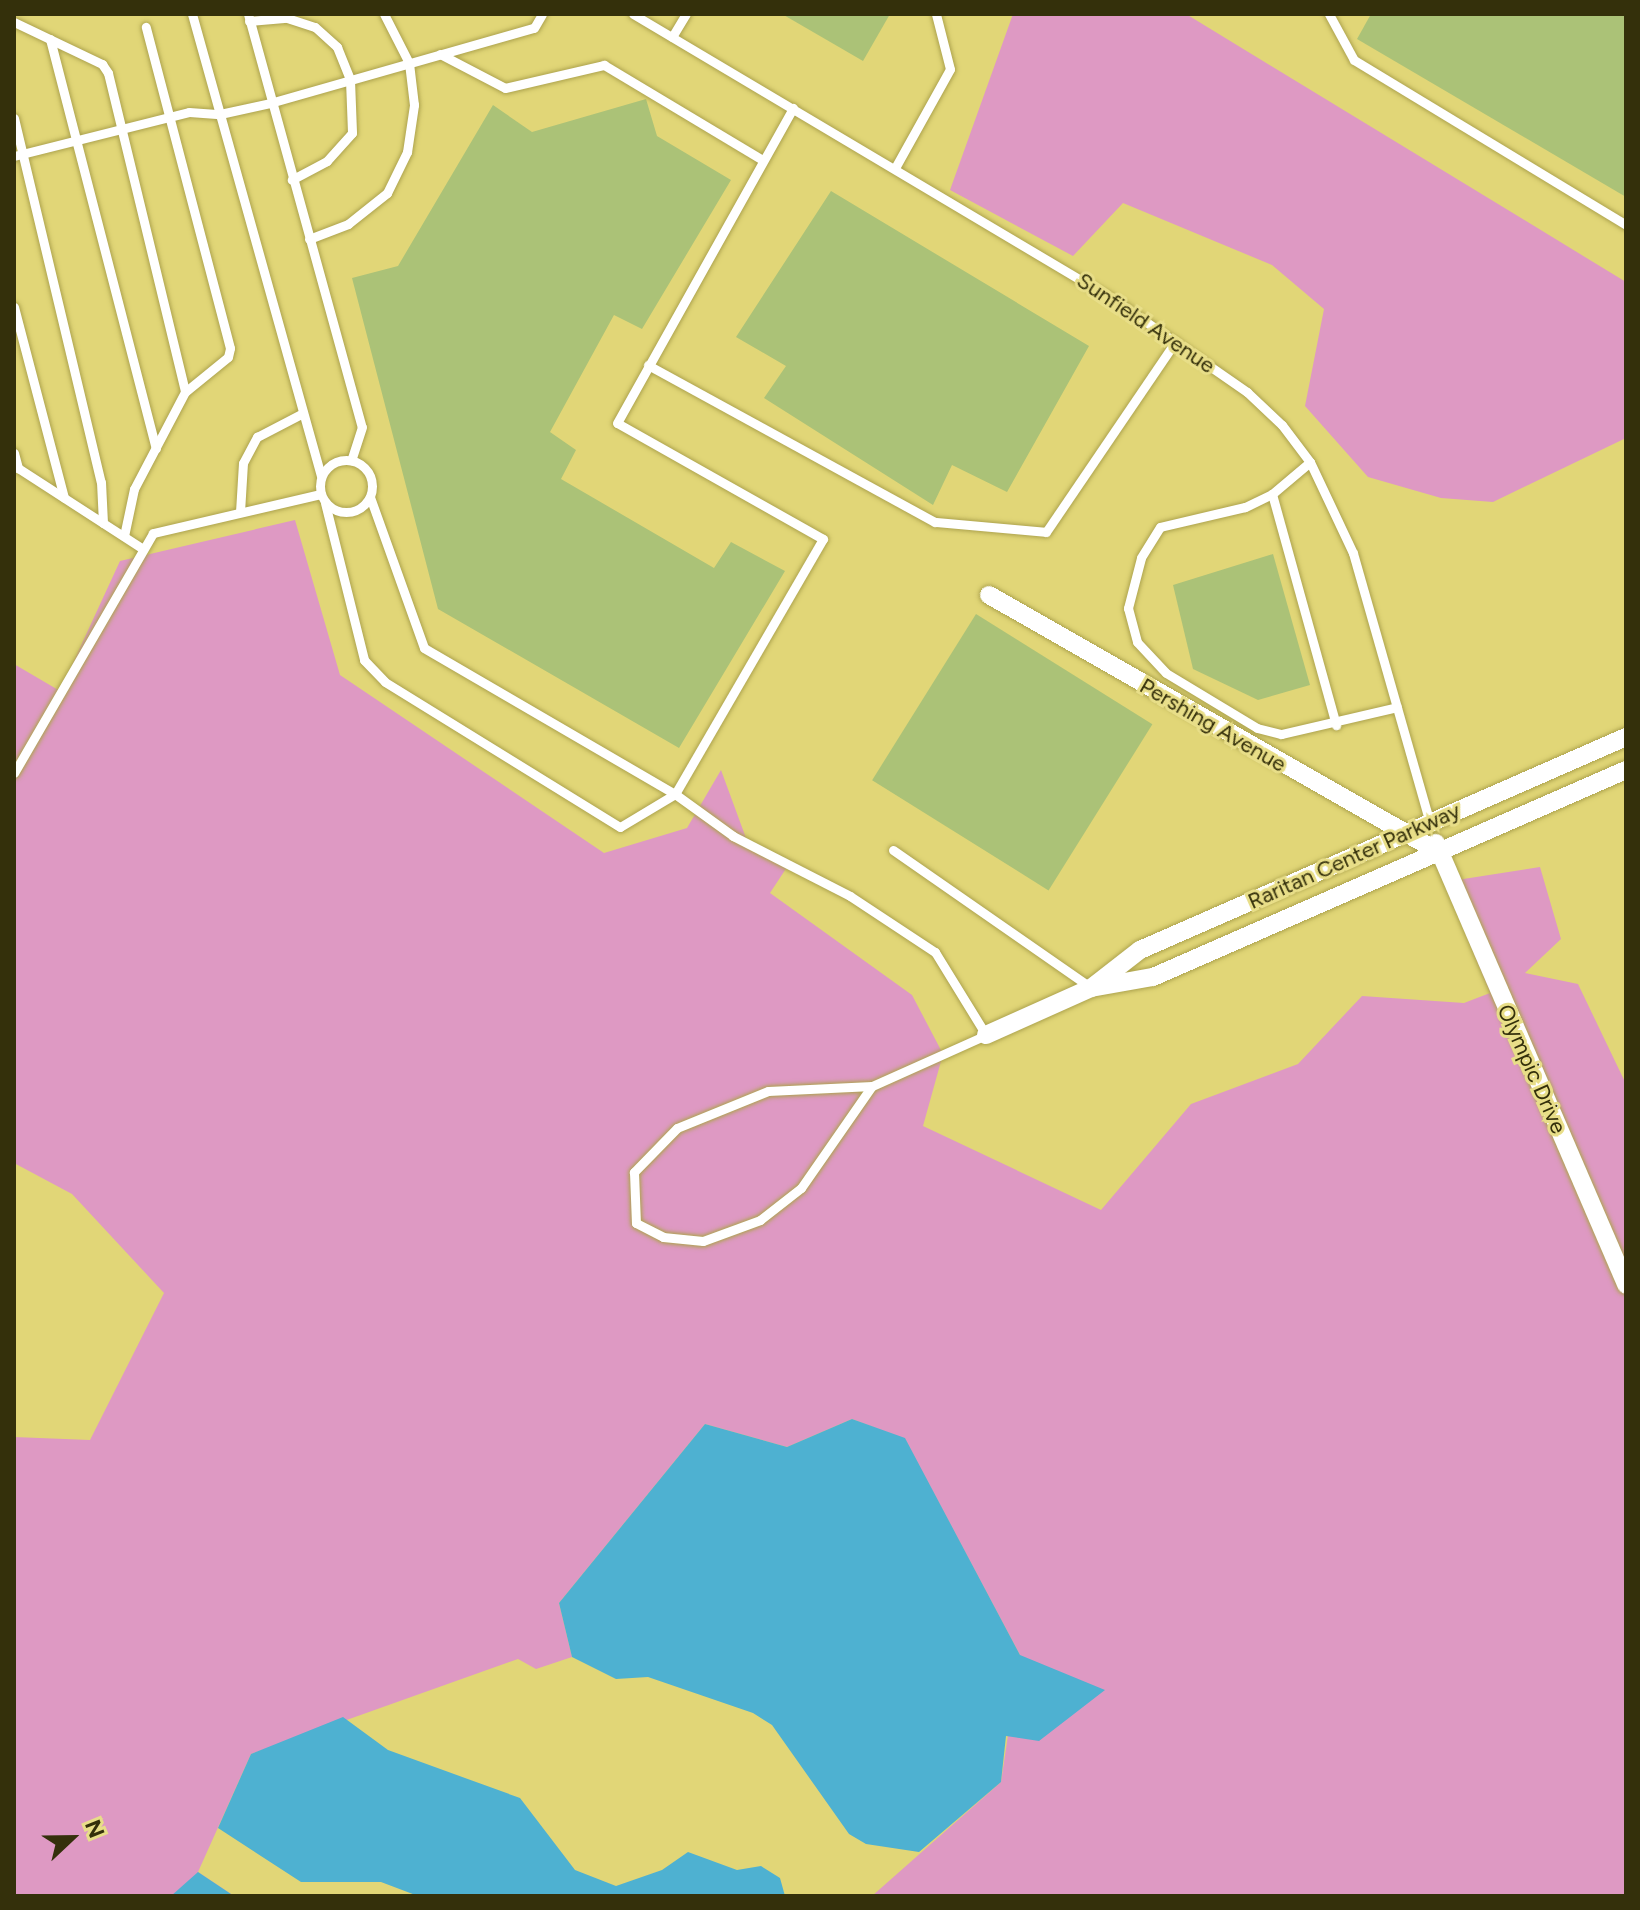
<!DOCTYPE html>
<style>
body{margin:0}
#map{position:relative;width:1640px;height:1910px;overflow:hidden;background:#e8de88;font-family:Figtree,sans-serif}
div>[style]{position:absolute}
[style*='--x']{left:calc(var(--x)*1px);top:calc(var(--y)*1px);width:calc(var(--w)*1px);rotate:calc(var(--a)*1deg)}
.built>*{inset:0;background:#e1d677;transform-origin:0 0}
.green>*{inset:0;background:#de99c3}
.water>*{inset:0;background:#4eb1d1}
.building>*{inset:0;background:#abc277;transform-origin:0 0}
.roads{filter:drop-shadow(0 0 2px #ada34e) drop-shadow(0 0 2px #ada34e)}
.service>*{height:9px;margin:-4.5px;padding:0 4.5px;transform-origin:4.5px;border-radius:4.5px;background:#fff}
.service>.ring{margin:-4.5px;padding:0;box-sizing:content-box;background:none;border:9px solid #fff;border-radius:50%}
.minor>*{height:18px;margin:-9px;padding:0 9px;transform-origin:9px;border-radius:9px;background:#fff}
span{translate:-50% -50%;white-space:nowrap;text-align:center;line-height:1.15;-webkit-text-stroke:6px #e8de88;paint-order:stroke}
.street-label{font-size:22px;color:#34300b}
.frame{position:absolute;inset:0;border:16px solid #34300b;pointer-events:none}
.north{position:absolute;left:32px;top:1798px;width:80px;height:80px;-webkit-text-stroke:6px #e8de88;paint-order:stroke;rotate:68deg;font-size:22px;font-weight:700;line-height:32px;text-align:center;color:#34300b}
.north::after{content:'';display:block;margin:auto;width:28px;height:36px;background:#34300b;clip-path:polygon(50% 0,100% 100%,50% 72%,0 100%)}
</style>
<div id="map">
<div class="built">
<i style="left:14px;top:14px;width:1612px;height:1882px"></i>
</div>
<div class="green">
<i style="clip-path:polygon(1013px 14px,1186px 14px,1626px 282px,1626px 438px,1493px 502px,1441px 498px,1368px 477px,1305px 406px,1324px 309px,1272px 265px,1123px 203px,1073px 256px,950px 190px)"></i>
<i style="clip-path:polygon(295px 520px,340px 675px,604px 853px,687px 828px,721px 770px,750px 849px,791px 861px,770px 893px,912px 995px,943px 1054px,923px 1126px,1101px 1210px,1191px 1104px,1298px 1064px,1362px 996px,1464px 1003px,1490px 993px,1444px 882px,1540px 867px,1561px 939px,1525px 973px,1578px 984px,1626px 1084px,1626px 1896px,872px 1896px,1001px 1782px,1020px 1655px,905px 1439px,852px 1419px,787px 1447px,705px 1424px,559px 1603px,572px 1657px,536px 1669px,518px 1659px,251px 1754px,198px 1872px,234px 1896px,14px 1896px,14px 1437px,90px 1440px,164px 1293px,72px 1194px,14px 1163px,14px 664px,60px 691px,120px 561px)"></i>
</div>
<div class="water">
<i style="clip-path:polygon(852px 1419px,905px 1438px,1020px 1655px,1105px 1690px,1039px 1741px,1006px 1736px,1001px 1782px,919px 1852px,866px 1844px,849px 1834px,772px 1725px,753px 1713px,648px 1677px,616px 1679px,572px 1657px,559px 1603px,705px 1424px,787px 1447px)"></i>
<i style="clip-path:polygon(343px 1717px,388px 1750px,520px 1798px,575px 1870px,616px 1886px,662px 1870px,688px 1852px,737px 1870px,761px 1866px,780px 1878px,785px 1896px,418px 1896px,381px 1882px,301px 1882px,218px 1828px,251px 1754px)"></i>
<i style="clip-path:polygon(198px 1872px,234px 1896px,171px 1896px)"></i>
</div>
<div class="building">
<i style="clip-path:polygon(782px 14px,890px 14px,863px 61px)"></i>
<i style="clip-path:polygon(1371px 14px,1626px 14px,1626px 197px,1357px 39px)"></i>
<i style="clip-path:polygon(646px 99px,657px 136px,731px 180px,642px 329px,614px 315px,550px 432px,576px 450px,561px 479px,714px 568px,731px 542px,785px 571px,679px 748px,438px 609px,352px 278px,398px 266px,493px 105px,532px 132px)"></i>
<i style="clip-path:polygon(831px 191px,1089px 346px,1007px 492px,952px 465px,933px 505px,764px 398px,786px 366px,736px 337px)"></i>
<i style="clip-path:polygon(1273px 554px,1310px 685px,1258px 700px,1193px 669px,1173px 585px)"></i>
<i style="left:976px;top:614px;width:208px;height:196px;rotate:32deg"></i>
</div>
<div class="roads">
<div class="service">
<i style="--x:192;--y:14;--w:480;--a:74.4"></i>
<i style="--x:248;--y:14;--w:428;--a:74.6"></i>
<i style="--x:362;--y:427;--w:35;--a:108"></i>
<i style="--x:633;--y:14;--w:562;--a:30.72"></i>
<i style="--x:1116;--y:301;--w:160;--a:34.8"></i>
<i style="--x:1247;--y:392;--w:48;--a:43.3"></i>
<i style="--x:1282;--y:425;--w:46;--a:52.9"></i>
<i style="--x:1310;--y:462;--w:101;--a:64.7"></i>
<i style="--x:1353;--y:553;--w:281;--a:74.1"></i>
<i style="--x:1329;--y:14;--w:52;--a:61.5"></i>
<i style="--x:1354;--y:60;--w:318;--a:31.2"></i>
<i style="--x:249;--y:21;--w:38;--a:-5"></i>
<i style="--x:287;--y:18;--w:29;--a:18"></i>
<i style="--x:315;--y:27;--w:30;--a:42"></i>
<i style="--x:337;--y:47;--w:35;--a:68"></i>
<i style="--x:350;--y:80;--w:53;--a:87.8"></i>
<i style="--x:352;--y:133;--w:38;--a:132"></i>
<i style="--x:327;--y:161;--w:40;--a:152"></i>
<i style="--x:14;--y:22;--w:98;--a:25.5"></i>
<i style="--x:102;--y:64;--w:11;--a:56"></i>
<i style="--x:108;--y:73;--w:328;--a:76.4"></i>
<i style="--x:672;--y:37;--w:27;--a:-59"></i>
<i style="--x:50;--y:39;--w:423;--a:75.5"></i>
<i style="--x:440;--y:54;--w:73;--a:27.6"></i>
<i style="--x:505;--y:88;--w:102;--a:-13.1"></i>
<i style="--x:604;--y:65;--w:183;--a:30.9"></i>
<i style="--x:14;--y:118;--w:374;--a:76.6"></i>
<i style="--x:101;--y:482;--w:41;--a:87.2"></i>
<i style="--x:14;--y:156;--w:180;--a:-14.1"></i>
<i style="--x:189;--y:112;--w:31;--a:4"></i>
<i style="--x:220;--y:114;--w:51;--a:-12.4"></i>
<i style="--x:270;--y:103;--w:274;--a:-15.9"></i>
<i style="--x:534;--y:28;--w:16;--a:-60"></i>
<i style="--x:895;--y:168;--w:113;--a:-60.9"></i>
<i style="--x:950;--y:69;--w:57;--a:-104.3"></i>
<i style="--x:309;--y:239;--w:42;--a:-21"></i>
<i style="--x:348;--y:224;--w:50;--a:-38.5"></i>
<i style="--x:387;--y:193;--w:46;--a:-64"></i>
<i style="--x:407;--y:152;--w:48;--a:-81.5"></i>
<i style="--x:414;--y:105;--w:42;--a:-96.8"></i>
<i style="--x:409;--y:63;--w:55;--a:-117"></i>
<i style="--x:14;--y:307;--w:197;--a:75.3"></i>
<i style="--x:648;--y:365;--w:327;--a:28.7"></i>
<i style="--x:935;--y:522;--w:111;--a:5.1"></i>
<i style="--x:1046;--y:532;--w:230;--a:-55.8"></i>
<i style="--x:14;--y:453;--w:16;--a:75"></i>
<i style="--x:18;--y:468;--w:149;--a:32.9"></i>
<i class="ring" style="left:320px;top:460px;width:43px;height:43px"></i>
<i style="--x:1310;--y:462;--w:50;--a:139.9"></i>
<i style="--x:1272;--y:494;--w:30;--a:154"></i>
<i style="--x:1245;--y:507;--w:87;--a:166.8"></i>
<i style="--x:1160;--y:527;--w:36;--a:122"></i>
<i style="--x:1141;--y:558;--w:52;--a:104.6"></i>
<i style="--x:1128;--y:608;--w:35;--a:75"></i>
<i style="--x:1137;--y:642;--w:42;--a:46.9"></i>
<i style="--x:1166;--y:673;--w:106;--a:31.1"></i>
<i style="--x:1257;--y:728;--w:25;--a:14"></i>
<i style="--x:1281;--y:734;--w:119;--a:-13.1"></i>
<i style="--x:1272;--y:494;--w:240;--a:74.5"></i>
<i style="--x:370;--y:497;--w:160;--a:70.3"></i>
<i style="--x:424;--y:648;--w:290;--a:30.2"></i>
<i style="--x:675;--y:794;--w:295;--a:-59.9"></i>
<i style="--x:823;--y:539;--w:236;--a:-150.6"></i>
<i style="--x:617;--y:423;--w:361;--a:-60.8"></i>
<i style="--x:325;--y:503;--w:162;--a:76"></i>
<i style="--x:364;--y:660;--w:30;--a:46"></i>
<i style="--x:385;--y:682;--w:276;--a:31.7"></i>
<i style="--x:620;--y:827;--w:64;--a:-31"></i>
<i style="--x:675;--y:794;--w:72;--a:35.9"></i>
<i style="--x:733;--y:836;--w:131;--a:27.1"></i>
<i style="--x:850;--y:896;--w:102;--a:33.4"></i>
<i style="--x:935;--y:952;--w:97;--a:58.4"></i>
<i style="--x:986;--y:1035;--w:125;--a:155.9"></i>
<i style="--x:872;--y:1086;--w:104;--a:177.2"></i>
<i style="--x:768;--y:1091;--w:98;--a:157.9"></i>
<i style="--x:677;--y:1128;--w:62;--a:134.3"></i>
<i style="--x:634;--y:1172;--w:51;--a:87.8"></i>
<i style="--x:636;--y:1223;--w:30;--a:27"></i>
<i style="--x:663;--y:1237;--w:40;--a:5.7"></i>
<i style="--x:703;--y:1241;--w:61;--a:-20.2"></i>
<i style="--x:760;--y:1220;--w:52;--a:-38"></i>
<i style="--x:801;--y:1188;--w:124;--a:-55.2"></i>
<i style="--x:240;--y:512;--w:49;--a:-86.5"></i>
<i style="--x:243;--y:463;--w:30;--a:-62"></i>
<i style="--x:257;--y:437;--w:52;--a:-27.6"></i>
<i style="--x:124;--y:536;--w:48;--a:-78"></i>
<i style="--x:134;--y:489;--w:110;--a:-62.3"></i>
<i style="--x:185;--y:392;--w:55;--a:-39.1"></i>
<i style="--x:228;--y:357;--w:9;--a:-77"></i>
<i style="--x:230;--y:348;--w:332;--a:-104.7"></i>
<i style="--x:14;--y:773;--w:277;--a:-59.9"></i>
<i style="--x:153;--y:533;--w:172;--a:-13.1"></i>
<i style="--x:893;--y:850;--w:240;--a:34.8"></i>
</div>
<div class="minor">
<i style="--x:989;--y:595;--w:518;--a:29.73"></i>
<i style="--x:1436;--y:843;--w:481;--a:66.7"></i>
<i style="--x:1091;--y:988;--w:63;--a:-10.1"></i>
<i style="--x:1153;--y:977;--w:516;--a:-23.64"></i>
<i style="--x:986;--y:1035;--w:115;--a:-24.1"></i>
<i style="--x:1091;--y:988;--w:62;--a:-37.8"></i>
<i style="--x:1140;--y:950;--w:531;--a:-23.67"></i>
</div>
</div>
<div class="street-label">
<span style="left:1146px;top:323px;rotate:34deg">Sunfield Avenue</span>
<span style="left:1213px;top:725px;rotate:30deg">Pershing Avenue</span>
<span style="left:1354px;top:856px;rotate:-24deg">Raritan Center Parkway</span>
<span style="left:1532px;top:1069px;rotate:66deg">Olympic Drive</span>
</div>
<div class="frame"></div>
<div class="north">N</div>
</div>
